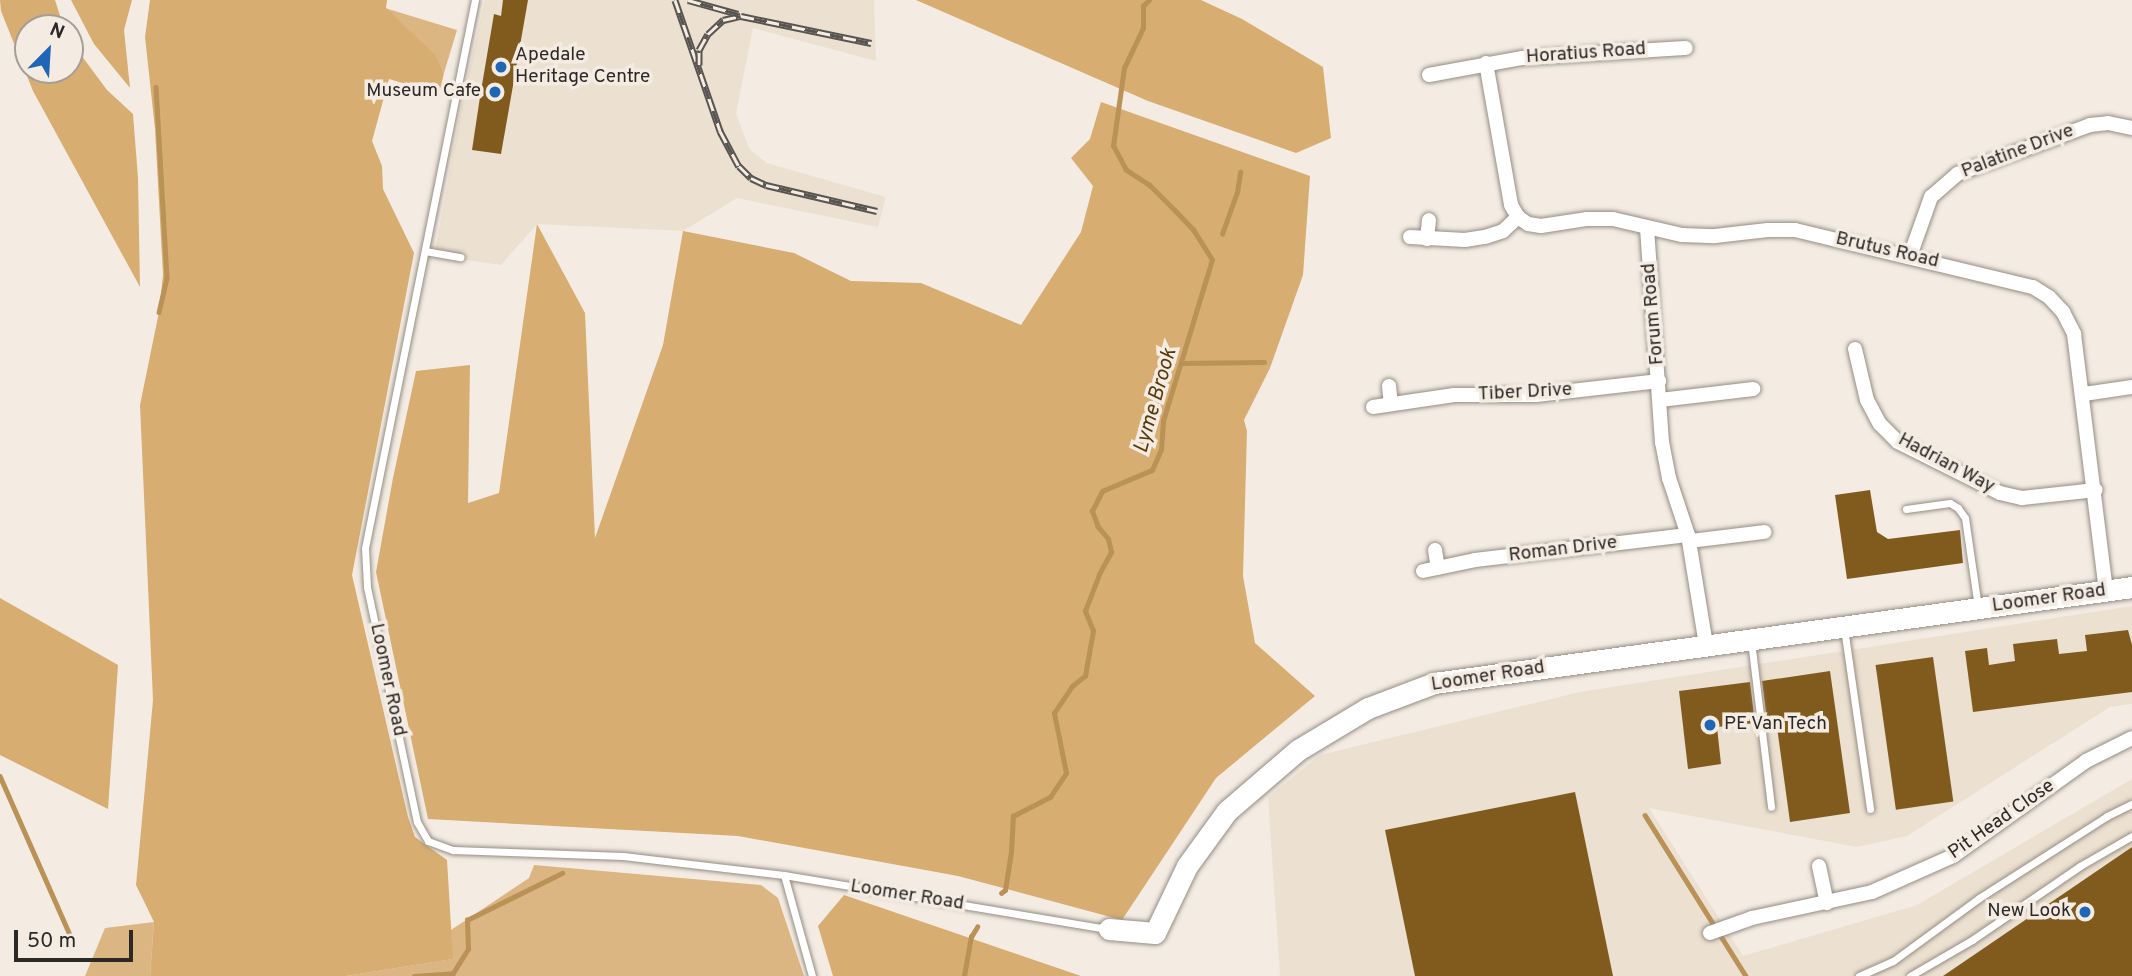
<!DOCTYPE html>
<style>
body{margin:0}
#map{position:relative;width:2132px;height:976px;overflow:hidden;background:#f4ece3;font-family:Overpass,sans-serif}
div>[style]{position:absolute}
[style*='--x']{left:calc(var(--x)*1px);top:calc(var(--y)*1px);width:calc(var(--w)*1px);rotate:calc(var(--a)*1deg)}
.built>*{inset:0;background:#ece0d0}
.green>*{inset:0;background:#dbb682}
.forest>*{inset:0;background:#d7ad71}
.stream>*{height:4.5px;margin:-2.25px;padding:0 2.25px;transform-origin:2.25px;border-radius:2.25px;background:#ba9156}
.building>*{inset:0;background:#815b1d;transform-origin:0 0}
.roads{filter:drop-shadow(0 0 2px #948d84) drop-shadow(0 0 2px #948d84)}
.lane>*{height:7px;margin:-3.5px;padding:0 3.5px;transform-origin:3.5px;border-radius:3.5px;background:#fff}
.street>*{height:14px;margin:-7px;padding:0 7px;transform-origin:7px;border-radius:7px;background:#fff}
.secondary>*{height:21px;margin:-10.5px;padding:0 10.5px;transform-origin:10.5px;border-radius:10.5px;background:#fff}
.rail>*{height:7px;margin-top:-3.5px;transform-origin:0;background:repeating-linear-gradient(90deg,#f4ece3 0 13px,#585450 0 26px);box-sizing:border-box;border-block:2px solid #585450}
.dots>*{width:19px;height:19px;translate:-50% -50%;box-sizing:border-box;border:4px solid #f4ece3;border-radius:50%}
span{translate:-50% -50%;white-space:nowrap;text-align:center;line-height:1.15;-webkit-text-stroke:7px #f4ece3;paint-order:stroke}
.street-label{font-size:19px;color:#2b2825}
.poi-label{font-size:19px;color:#2b2825}
.left{translate:0 -50%;text-align:left}
.right{translate:-100% -50%;text-align:right}
.water-label{font-size:21px;color:#563908;font-style:italic}
.north{position:absolute;left:14px;top:14px;width:70px;height:70px;box-sizing:border-box;background:#f4ece3;border:2px solid #a49e97;border-radius:50%;rotate:24deg;font-size:19px;font-weight:700;line-height:28px;text-align:center;color:#2b2825}
.north::after{content:'';display:block;margin:auto;width:24px;height:32px;background:#2066b6;clip-path:polygon(50% 0,100% 100%,50% 72%,0 100%)}
.scale{position:absolute;left:14px;top:930px;width:119px;height:32px;box-sizing:border-box;border:4px solid #2b2825;border-top:0;padding-left:9px;font-size:21px;line-height:24px;white-space:nowrap;color:#2b2825;-webkit-text-stroke:5px #f4ece3;paint-order:stroke}
</style>
<div id="map">
<div class="built">
<i style="clip-path:polygon(485px 0,874px 0,876px 61px,753px 28px,736px 114px,750px 150px,767px 163px,886px 197px,878px 227px,737px 198px,683px 231px,537px 224px,501px 265px,460px 259px,435px 251px,464px 92px)"></i>
<i style="clip-path:polygon(2132px 606px,2132px 704px,2110px 707px,1907px 836px,1857px 847px,1649px 808px,1743px 956px,1917px 905px,2132px 779px,2132px 976px,1280px 976px,1268px 797px,1320px 755px,1580px 692px)"></i>
</div>
<div class="green">
<i style="clip-path:polygon(385px 8px,457px 30px,444px 73px,434px 55px)"></i>
<i style="clip-path:polygon(534px 865px,761px 885px,778px 898px,804px 976px,346px 976px,452px 959px,451px 930px,529px 878px)"></i>
<i style="clip-path:polygon(154px 922px,150px 976px,85px 976px,105px 928px)"></i>
</div>
<div class="forest">
<i style="clip-path:polygon(0 0,55px 0,64px 28px,28px 28px,28px 70px,70px 70px,70px 40px,107px 90px,133px 114px,138px 178px,140px 287px,33px 91px,1px 11px)"></i>
<i style="clip-path:polygon(71px 0,132px 0,124px 30px,130px 88px,94px 44px)"></i>
<i style="clip-path:polygon(150px 0,387px 0,386px 8px,435px 55px,444px 73px,439px 94px,389px 79px,372px 141px,382px 166px,383px 189px,414px 253px,352px 575px,408px 817px,415px 837px,447px 860px,453px 959px,346px 976px,150px 976px,154px 922px,136px 885px,153px 700px,140px 405px,159px 312px,163px 275px,155px 129px,145px 37px)"></i>
<i style="clip-path:polygon(916px 0,1201px 0,1242px 19px,1323px 67px,1331px 138px,1296px 153px,1148px 101px)"></i>
<i style="clip-path:polygon(1101px 102px,1310px 176px,1303px 275px,1270px 368px,1244px 420px,1247px 431px,1243px 576px,1255px 643px,1315px 696px,1216px 778px,1122px 920px,958px 876px,738px 836px,428px 819px,376px 572px,393px 478px,416px 371px,470px 365px,468px 503px,499px 493px,537px 224px,585px 313px,595px 538px,663px 345px,683px 231px,794px 253px,851px 281px,921px 283px,1021px 325px,1081px 232px,1093px 186px,1071px 158px,1090px 139px)"></i>
<i style="clip-path:polygon(0 598px,118px 665px,108px 809px,0 755px)"></i>
<i style="clip-path:polygon(844px 895px,1081px 976px,833px 976px,818px 926px)"></i>
</div>
<div class="stream">
<i style="--x:156;--y:87;--w:191;--a:86.7"></i>
<i style="--x:167;--y:278;--w:35;--a:103"></i>
<i style="--x:1222;--y:234;--w:45;--a:-70.3"></i>
<i style="--x:1237;--y:192;--w:20;--a:-81"></i>
<i style="--x:1181;--y:363;--w:83;--a:-0.7"></i>
<i style="--x:0;--y:776;--w:178;--a:66.2"></i>
<i style="--x:1645;--y:815;--w:190;--a:57.9"></i>
<i style="--x:1001;--y:893;--w:5;--a:-37"></i>
<i style="--x:1005;--y:890;--w:38;--a:-81"></i>
<i style="--x:1011;--y:852;--w:36;--a:-87"></i>
<i style="--x:1013;--y:816;--w:42;--a:-27.2"></i>
<i style="--x:1050;--y:797;--w:29;--a:-56"></i>
<i style="--x:1066;--y:773;--w:61;--a:-101.3"></i>
<i style="--x:1054;--y:713;--w:32;--a:-56"></i>
<i style="--x:1072;--y:686;--w:16;--a:-38"></i>
<i style="--x:1085;--y:676;--w:46;--a:-79.9"></i>
<i style="--x:1093;--y:631;--w:22;--a:-112"></i>
<i style="--x:1085;--y:611;--w:40;--a:-69"></i>
<i style="--x:1099;--y:574;--w:25;--a:-61"></i>
<i style="--x:1111;--y:552;--w:13;--a:-103"></i>
<i style="--x:1108;--y:539;--w:16;--a:-130"></i>
<i style="--x:1098;--y:527;--w:17;--a:-111"></i>
<i style="--x:1092;--y:511;--w:22;--a:-63"></i>
<i style="--x:1102;--y:491;--w:54;--a:-22.8"></i>
<i style="--x:1152;--y:470;--w:22;--a:-66"></i>
<i style="--x:1161;--y:450;--w:29;--a:-86"></i>
<i style="--x:1163;--y:421;--w:168;--a:-73.1"></i>
<i style="--x:1212;--y:260;--w:36;--a:-122"></i>
<i style="--x:1193;--y:230;--w:25;--a:-133"></i>
<i style="--x:1176;--y:212;--w:38;--a:-135"></i>
<i style="--x:1149;--y:185;--w:27;--a:-147"></i>
<i style="--x:1126;--y:170;--w:27;--a:-118"></i>
<i style="--x:1113;--y:146;--w:79;--a:-82"></i>
<i style="--x:1124;--y:68;--w:44;--a:-64.6"></i>
<i style="--x:1143;--y:28;--w:22;--a:-90"></i>
<i style="--x:1143;--y:6;--w:8;--a:-45"></i>
<i style="--x:414;--y:976;--w:39;--a:-4"></i>
<i style="--x:453;--y:973;--w:28;--a:-58"></i>
<i style="--x:468;--y:949;--w:29;--a:-92"></i>
<i style="--x:467;--y:920;--w:106;--a:-26.3"></i>
<i style="--x:964;--y:976;--w:40;--a:-80"></i>
<i style="--x:971;--y:937;--w:12;--a:-59"></i>
</div>
<div class="building">
<i style="clip-path:polygon(503px 0,528px 0,501px 154px,472px 150px,480px 97px,476px 96px,478px 84px,482px 85px,494px 14px,501px 16px)"></i>
<i style="clip-path:polygon(1870px 490px,1877px 532px,1888px 539px,1960px 530px,1963px 563px,1847px 579px,1835px 495px)"></i>
<i style="clip-path:polygon(2128px 630px,2132px 645px,2132px 692px,1973px 712px,1965px 651px,1987px 648px,1989px 665px,2015px 661px,2013px 644px,2057px 639px,2059px 654px,2087px 651px,2085px 635px)"></i>
<i style="left:1933px;top:657px;width:146px;height:58px;rotate:82deg"></i>
<i style="clip-path:polygon(1830px 671px,1850px 813px,1790px 822px,1776px 720px,1767px 721px,1762px 681px)"></i>
<i style="clip-path:polygon(1750px 682px,1755px 723px,1717px 727px,1721px 764px,1688px 769px,1679px 691px)"></i>
<i style="clip-path:polygon(1575px 792px,1613px 976px,1415px 976px,1385px 830px)"></i>
<i style="clip-path:polygon(2132px 847px,2132px 976px,1943px 976px)"></i>
</div>
<div class="roads">
<div class="lane">
<i style="--x:475;--y:0;--w:559;--a:101.35"></i>
<i style="--x:365;--y:548;--w:39;--a:87"></i>
<i style="--x:367;--y:587;--w:240;--a:78"></i>
<i style="--x:417;--y:822;--w:22;--a:60"></i>
<i style="--x:428;--y:841;--w:27;--a:20"></i>
<i style="--x:453;--y:850;--w:170;--a:2"></i>
<i style="--x:623;--y:856;--w:162;--a:6.7"></i>
<i style="--x:784;--y:875;--w:326;--a:9.5"></i>
<i style="--x:425;--y:251;--w:36;--a:10"></i>
<i style="--x:1906;--y:509;--w:44;--a:-7.8"></i>
<i style="--x:1950;--y:503;--w:9;--a:32"></i>
<i style="--x:1958;--y:508;--w:12;--a:55"></i>
<i style="--x:1965;--y:518;--w:90;--a:81.7"></i>
<i style="--x:1844;--y:628;--w:183;--a:81.8"></i>
<i style="--x:1751;--y:641;--w:167;--a:83.1"></i>
<i style="--x:784;--y:875;--w:105;--a:74.5"></i>
<i style="--x:1859;--y:976;--w:37;--a:-24"></i>
<i style="--x:1893;--y:961;--w:107;--a:-36.2"></i>
<i style="--x:1979;--y:898;--w:152;--a:-32.6"></i>
<i style="--x:2107;--y:816;--w:28;--a:-26"></i>
<i style="--x:1910;--y:976;--w:72;--a:-30.1"></i>
<i style="--x:1972;--y:940;--w:131;--a:-34.4"></i>
<i style="--x:2080;--y:866;--w:60;--a:-30"></i>
</div>
<div class="street">
<i style="--x:1486;--y:63;--w:144;--a:80"></i>
<i style="--x:1511;--y:205;--w:14;--a:60"></i>
<i style="--x:1429;--y:75;--w:95;--a:-10.4"></i>
<i style="--x:1522;--y:58;--w:164;--a:-3.5"></i>
<i style="--x:1647;--y:228;--w:215;--a:86"></i>
<i style="--x:1662;--y:442;--w:37;--a:79"></i>
<i style="--x:1669;--y:478;--w:60;--a:71.6"></i>
<i style="--x:1688;--y:535;--w:111;--a:80.7"></i>
<i style="--x:1410;--y:237;--w:55;--a:3.1"></i>
<i style="--x:1465;--y:240;--w:20;--a:-9"></i>
<i style="--x:1485;--y:237;--w:19;--a:-18"></i>
<i style="--x:1503;--y:231;--w:21;--a:-43"></i>
<i style="--x:1518;--y:217;--w:12;--a:35"></i>
<i style="--x:1528;--y:224;--w:13;--a:9"></i>
<i style="--x:1541;--y:226;--w:47;--a:-8.7"></i>
<i style="--x:1587;--y:219;--w:26;--a:0"></i>
<i style="--x:1613;--y:219;--w:71;--a:13.1"></i>
<i style="--x:1682;--y:235;--w:33;--a:2"></i>
<i style="--x:1715;--y:236;--w:53;--a:-6.5"></i>
<i style="--x:1768;--y:230;--w:27;--a:0"></i>
<i style="--x:1795;--y:230;--w:245;--a:13.5"></i>
<i style="--x:2033;--y:287;--w:19;--a:32"></i>
<i style="--x:2049;--y:297;--w:21;--a:47"></i>
<i style="--x:2063;--y:312;--w:25;--a:63"></i>
<i style="--x:2074;--y:334;--w:258;--a:82.9"></i>
<i style="--x:1427;--y:239;--w:19;--a:-84"></i>
<i style="--x:1910;--y:256;--w:63;--a:-70.4"></i>
<i style="--x:1931;--y:197;--w:35;--a:-41"></i>
<i style="--x:1957;--y:174;--w:142;--a:-20.2"></i>
<i style="--x:2090;--y:125;--w:18;--a:-6"></i>
<i style="--x:2108;--y:123;--w:25;--a:12"></i>
<i style="--x:1855;--y:349;--w:52;--a:76.8"></i>
<i style="--x:1867;--y:400;--w:27;--a:62"></i>
<i style="--x:1880;--y:424;--w:25;--a:45"></i>
<i style="--x:1898;--y:442;--w:114;--a:26.6"></i>
<i style="--x:2000;--y:493;--w:23;--a:13"></i>
<i style="--x:2022;--y:498;--w:74;--a:-6.2"></i>
<i style="--x:1389;--y:386;--w:18;--a:84"></i>
<i style="--x:2084;--y:394;--w:49;--a:-8.3"></i>
<i style="--x:1660;--y:400;--w:94;--a:-6.7"></i>
<i style="--x:1373;--y:407;--w:82;--a:-8.4"></i>
<i style="--x:1454;--y:395;--w:82;--a:0"></i>
<i style="--x:1536;--y:395;--w:124;--a:-6.5"></i>
<i style="--x:1690;--y:541;--w:75;--a:-6.9"></i>
<i style="--x:1435;--y:550;--w:18;--a:81"></i>
<i style="--x:1423;--y:571;--w:53;--a:-11.9"></i>
<i style="--x:1475;--y:560;--w:214;--a:-6.7"></i>
<i style="--x:1819;--y:866;--w:38;--a:78"></i>
<i style="--x:1710;--y:933;--w:45;--a:-19.7"></i>
<i style="--x:1752;--y:918;--w:123;--a:-12.2"></i>
<i style="--x:1872;--y:892;--w:89;--a:-24"></i>
<i style="--x:1953;--y:856;--w:163;--a:-35.5"></i>
<i style="--x:2086;--y:761;--w:51;--a:-26.6"></i>
</div>
<div class="secondary">
<i style="--x:1109;--y:929;--w:46;--a:5"></i>
<i style="--x:1155;--y:933;--w:74;--a:-64.5"></i>
<i style="--x:1187;--y:866;--w:68;--a:-54"></i>
<i style="--x:1227;--y:811;--w:94;--a:-40.7"></i>
<i style="--x:1298;--y:750;--w:82;--a:-31"></i>
<i style="--x:1368;--y:708;--w:71;--a:-20.7"></i>
<i style="--x:1434;--y:683;--w:705;--a:-7.83"></i>
</div>
</div>
<div class="rail">
<i style="--x:675;--y:0;--w:139;--a:71"></i>
<i style="--x:720;--y:131;--w:40;--a:62"></i>
<i style="--x:739;--y:166;--w:17;--a:45"></i>
<i style="--x:751;--y:178;--w:17;--a:25"></i>
<i style="--x:766;--y:185;--w:114;--a:13.2"></i>
<i style="--x:688;--y:0;--w:52;--a:15.6"></i>
<i style="--x:699;--y:65;--w:15;--a:-90"></i>
<i style="--x:699;--y:50;--w:18;--a:-61"></i>
<i style="--x:708;--y:34;--w:21;--a:-43"></i>
<i style="--x:723;--y:20;--w:18;--a:-13"></i>
<i style="--x:741;--y:16;--w:133;--a:11.7"></i>
</div>
<div class="dots">
<i style="left:501px;top:67px;background:#2066b6"></i>
<i style="left:495px;top:92px;background:#2066b6"></i>
<i style="left:1710px;top:725px;background:#2066b6"></i>
<i style="left:2085px;top:912px;background:#2066b6"></i>
</div>
<div class="street-label">
<span style="left:1586px;top:54px;rotate:-4deg">Horatius Road</span>
<span style="left:2018px;top:152px;rotate:-21deg">Palatine Drive</span>
<span style="left:1887px;top:251px;rotate:13deg">Brutus Road</span>
<span style="left:1654px;top:314px;rotate:-95deg">Forum Road</span>
<span style="left:1525px;top:393px;rotate:-3deg">Tiber Drive</span>
<span style="left:1946px;top:464px;rotate:28deg">Hadrian Way</span>
<span style="left:1563px;top:550px;rotate:-7deg">Roman Drive</span>
<span style="left:2049px;top:599px;rotate:-8deg">Loomer Road</span>
<span style="left:1488px;top:677px;rotate:-9deg">Loomer Road</span>
<span style="left:387px;top:680px;rotate:78deg">Loomer Road</span>
<span style="left:2002px;top:820px;rotate:-35deg">Pit Head Close</span>
<span style="left:907px;top:896px;rotate:9deg">Loomer Road</span>
</div>
<div class="poi-label">
<span class="left" style="left:515px;top:67px">Apedale<br>Heritage Centre</span>
<span class="right" style="left:481px;top:92px">Museum Cafe</span>
<span class="left" style="left:1724px;top:725px">PE Van Tech</span>
<span class="right" style="left:2071px;top:912px">New Look</span>
</div>
<div class="water-label">
<span style="left:1156px;top:401px;rotate:-74deg">Lyme Brook</span>
</div>
<div class="north">N</div>
<div class="scale">50 m</div>
</div>
